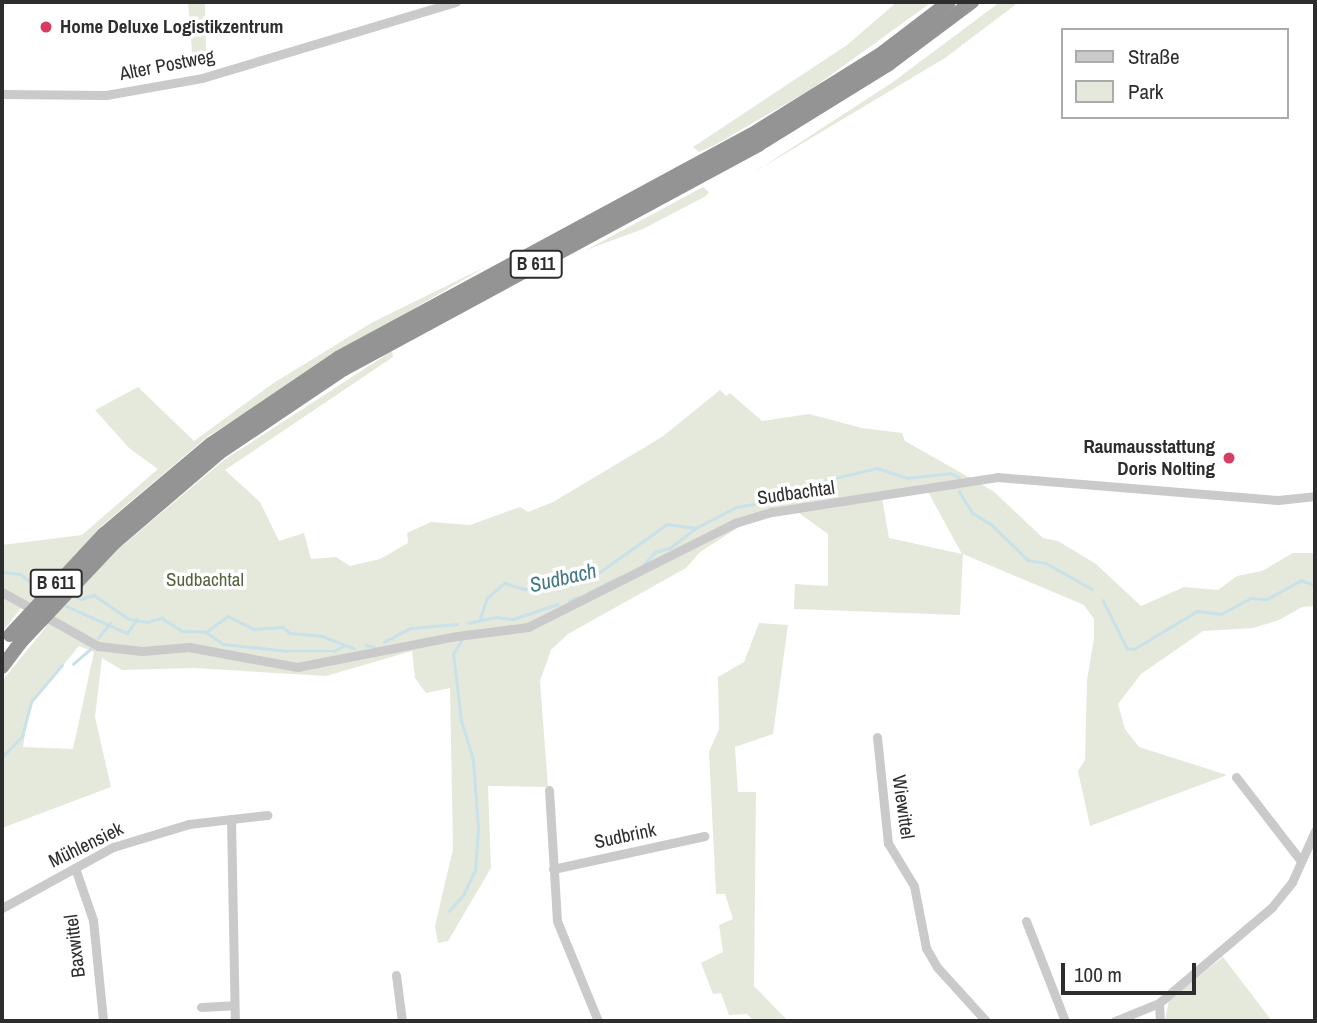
<!DOCTYPE html>
<meta charset="utf-8">
<style>
body{margin:0}
#map{position:relative;width:1317px;height:1023px;overflow:hidden;background:#fff;font-family:"Archivo Narrow",sans-serif}
div>[style]{position:absolute}
[style*='--x']{left:calc(var(--x)*1px);top:calc(var(--y)*1px);width:calc(var(--w)*1px);rotate:calc(var(--a)*1deg)}
.green>*{inset:0;background:#e5e9db}
.stream>*{height:2.5px;margin:-1.25px;padding:0 1.25px;transform-origin:1.25px;border-radius:1.25px;background:#c9e1e8}
.minor>*{height:9px;margin:-4.5px;padding:0 4.5px;transform-origin:4.5px;border-radius:4.5px;background:#cacaca}
.highway>*{height:14px;margin:-7px;padding:0 7px;transform-origin:7px;border-radius:7px;background:#949494}
.highway-bridge>*{height:14px;margin:-7px;padding:0 7px;transform-origin:7px;border-radius:7px;background:#949494}
.dots>*{width:19px;height:19px;translate:-50% -50%;box-sizing:border-box;border:4px solid #fff;border-radius:50%}
span{translate:-50% -50%;white-space:nowrap;text-align:center;line-height:1.15;-webkit-text-stroke:7px #fff;paint-order:stroke}
.shield-label span{padding:2px 5px;background:#fff;border:2px solid;border-radius:5px;-webkit-text-stroke-width:0}
.shield-label{font-size:18px;color:#2d2d2d;font-weight:700}
.poi-label{font-size:19px;color:#2d2d2d;font-weight:700}
.left{translate:0 -50%;text-align:left}
.right{translate:-100% -50%;text-align:right}
.street-label{font-size:19px;color:#2d2d2d}
.park-label{font-size:19px;color:#56643e}
.water-label{font-size:21px;color:#427887;font-style:italic}
.frame{position:absolute;inset:0;border:4px solid #2d2d2d;pointer-events:none}
.legend{position:absolute;left:1061px;top:28px;width:228px;height:91px;box-sizing:border-box;background:#fff;border:2px solid #ababab;margin:0;padding:9px 12px;list-style:none;font-size:21px;color:#2d2d2d}
.legend li{display:flex;align-items:center;gap:14px;height:35px}
.legend b{width:35px;border:2px solid #ababab}
.scale{position:absolute;left:1061px;top:963px;width:135px;height:32px;box-sizing:border-box;border:4px solid #2d2d2d;border-top:0;padding-left:9px;font-size:21px;line-height:24px;white-space:nowrap;color:#2d2d2d;-webkit-text-stroke:5px #fff;paint-order:stroke}
</style>
<div id="map">
<div class="green">
<i style="clip-path:polygon(188px 2px,205px 2px,206px 55px,193px 65px)"></i>
<i style="clip-path:polygon(897px 2px,932px 2px,810px 90px,713px 146px,699px 152px,693px 147px,847px 45px)"></i>
<i style="clip-path:polygon(1000px 2px,1019px 2px,945px 58px,753px 173px,893px 82px)"></i>
<i style="clip-path:polygon(703px 187px,709px 192px,706px 196px,643px 229px,586px 250px)"></i>
<i style="clip-path:polygon(evenodd,487px 266px,336px 354px,207px 437px,98px 529px,122px 546px,224px 460px,392px 351px,393px 357px,225px 470px,260px 502px,279px 541px,304px 533px,311px 559px,336px 557px,350px 566px,380px 559px,408px 543px,407px 533px,431px 522px,470px 525px,520px 507px,528px 512px,553px 502px,662px 437px,720px 390px,726px 396px,730px 393px,762px 421px,809px 414px,862px 428px,902px 433px,905px 441px,993px 491px,1043px 538px,1058px 541px,1096px 564px,1141px 606px,1184px 587px,1218px 590px,1237px 576px,1262px 571px,1293px 553px,1315px 553px,1315px 606px,1302px 607px,1279px 620px,1253px 628px,1203px 631px,1141px 674px,1118px 704px,1125px 729px,1139px 747px,1227px 775px,1090px 826px,1078px 771px,1085px 760px,1087px 680px,1094px 638px,1094px 619px,1084px 605px,963px 554px,960px 615px,794px 609px,795px 584px,828px 586px,828px 534px,799px 513px,750px 520px,700px 552px,686px 568px,568px 634px,551px 650px,540px 681px,548px 787px,488px 786px,491px 868px,448px 941px,438px 943px,435px 926px,453px 849px,450px 688px,426px 693px,415px 678px,412px 651px,326px 676px,194px 668px,122px 670px,102px 658px,95px 717px,111px 787px,2px 828px,2px 681px,46px 627px,22px 607px,2px 632px,2px 545px,82px 535px,158px 469px,129px 448px,95px 410px,138px 387px,194px 441px,272px 384px,373px 322px,487px 266px,919px 490px,928px 492px,962px 554px,889px 538px,882px 498px,919px 490px,487px 266px,79px 646px,94px 652px,73px 749px,23px 747px,29px 707px,79px 646px)"></i>
<i style="clip-path:polygon(759px 623px,788px 625px,773px 734px,735px 747px,738px 792px,756px 792px,754px 986px,788px 1021px,754px 1021px,747px 1014px,729px 1015px,721px 993px,713px 994px,701px 963px,723px 952px,719px 925px,733px 919px,725px 894px,716px 894px,709px 752px,719px 729px,718px 677px,744px 662px)"></i>
<i style="clip-path:polygon(1223px 957px,1272px 1021px,1165px 1021px,1169px 1000px)"></i>
</div>
<div class="stream">
<i style="--x:959;--y:491;--w:26;--a:58"></i>
<i style="--x:973;--y:513;--w:22;--a:32"></i>
<i style="--x:992;--y:525;--w:50;--a:44.2"></i>
<i style="--x:1028;--y:560;--w:18;--a:9"></i>
<i style="--x:1046;--y:563;--w:53;--a:29.5"></i>
<i style="--x:792;--y:495;--w:21;--a:-31"></i>
<i style="--x:810;--y:484;--w:69;--a:-13.4"></i>
<i style="--x:877;--y:468;--w:32;--a:18"></i>
<i style="--x:907;--y:478;--w:44;--a:-6.5"></i>
<i style="--x:951;--y:473;--w:9;--a:27"></i>
<i style="--x:643;--y:565;--w:18;--a:-47"></i>
<i style="--x:655;--y:552;--w:16;--a:-15"></i>
<i style="--x:670;--y:548;--w:33;--a:-38"></i>
<i style="--x:2;--y:572;--w:18;--a:6"></i>
<i style="--x:20;--y:574;--w:14;--a:36"></i>
<i style="--x:31;--y:582;--w:21;--a:0"></i>
<i style="--x:588;--y:593;--w:35;--a:-27"></i>
<i style="--x:73;--y:595;--w:9;--a:27"></i>
<i style="--x:81;--y:599;--w:14;--a:-17"></i>
<i style="--x:94;--y:595;--w:42;--a:34.4"></i>
<i style="--x:129;--y:619;--w:18;--a:9"></i>
<i style="--x:147;--y:622;--w:16;--a:-15"></i>
<i style="--x:162;--y:618;--w:24;--a:33"></i>
<i style="--x:182;--y:631;--w:24;--a:2"></i>
<i style="--x:206;--y:632;--w:21;--a:35"></i>
<i style="--x:223;--y:644;--w:65;--a:6.1"></i>
<i style="--x:288;--y:651;--w:46;--a:0"></i>
<i style="--x:334;--y:651;--w:10;--a:-29"></i>
<i style="--x:1103;--y:600;--w:54;--a:63.4"></i>
<i style="--x:1127;--y:648;--w:7;--a:8"></i>
<i style="--x:1134;--y:649;--w:74;--a:-31.1"></i>
<i style="--x:1197;--y:611;--w:24;--a:7"></i>
<i style="--x:1221;--y:614;--w:34;--a:-28"></i>
<i style="--x:1251;--y:598;--w:16;--a:4"></i>
<i style="--x:1267;--y:599;--w:39;--a:-29"></i>
<i style="--x:1301;--y:580;--w:15;--a:20"></i>
<i style="--x:569;--y:601;--w:10;--a:-24"></i>
<i style="--x:66;--y:606;--w:67;--a:23.9"></i>
<i style="--x:127;--y:633;--w:17;--a:-54"></i>
<i style="--x:480;--y:619;--w:22;--a:-72"></i>
<i style="--x:487;--y:598;--w:23;--a:-41"></i>
<i style="--x:504;--y:583;--w:22;--a:16"></i>
<i style="--x:525;--y:589;--w:46;--a:-18.8"></i>
<i style="--x:569;--y:574;--w:28;--a:0"></i>
<i style="--x:597;--y:574;--w:86;--a:-35.5"></i>
<i style="--x:667;--y:524;--w:29;--a:8"></i>
<i style="--x:696;--y:528;--w:45;--a:-27.7"></i>
<i style="--x:736;--y:507;--w:48;--a:-9.7"></i>
<i style="--x:468;--y:623;--w:29;--a:-12"></i>
<i style="--x:496;--y:617;--w:17;--a:7"></i>
<i style="--x:513;--y:619;--w:47;--a:-18.4"></i>
<i style="--x:206;--y:632;--w:27;--a:-36"></i>
<i style="--x:228;--y:616;--w:28;--a:27"></i>
<i style="--x:253;--y:629;--w:30;--a:-4"></i>
<i style="--x:283;--y:627;--w:9;--a:41"></i>
<i style="--x:290;--y:633;--w:32;--a:5"></i>
<i style="--x:322;--y:636;--w:34;--a:21"></i>
<i style="--x:98;--y:638;--w:19;--a:-51"></i>
<i style="--x:384;--y:642;--w:30;--a:-28"></i>
<i style="--x:410;--y:628;--w:47;--a:-4.9"></i>
<i style="--x:366;--y:645;--w:8;--a:14"></i>
<i style="--x:73;--y:664;--w:23;--a:-41"></i>
<i style="--x:2;--y:757;--w:29;--a:-46"></i>
<i style="--x:22;--y:736;--w:35;--a:-75"></i>
<i style="--x:31;--y:702;--w:48;--a:-50"></i>
<i style="--x:449;--y:911;--w:21;--a:-49"></i>
<i style="--x:463;--y:895;--w:28;--a:-64"></i>
<i style="--x:475;--y:870;--w:42;--a:-85.9"></i>
<i style="--x:478;--y:828;--w:68;--a:-94.2"></i>
<i style="--x:473;--y:760;--w:41;--a:-107.1"></i>
<i style="--x:461;--y:721;--w:67;--a:-96.8"></i>
<i style="--x:453;--y:654;--w:15;--a:-58"></i>
</div>
<div class="minor">
<i style="--x:2;--y:94;--w:104;--a:0.6"></i>
<i style="--x:106;--y:95;--w:97;--a:-10"></i>
<i style="--x:202;--y:78;--w:265;--a:-16.7"></i>
<i style="--x:2;--y:592;--w:110;--a:29.4"></i>
<i style="--x:98;--y:646;--w:44;--a:6.5"></i>
<i style="--x:142;--y:651;--w:47;--a:-4.9"></i>
<i style="--x:189;--y:647;--w:110;--a:10.5"></i>
<i style="--x:297;--y:667;--w:163;--a:-11"></i>
<i style="--x:457;--y:636;--w:72;--a:-7.2"></i>
<i style="--x:528;--y:627;--w:232;--a:-26.7"></i>
<i style="--x:735;--y:523;--w:39;--a:-17"></i>
<i style="--x:772;--y:512;--w:228;--a:-8.8"></i>
<i style="--x:997;--y:477;--w:282;--a:4.7"></i>
<i style="--x:1278;--y:500;--w:37;--a:-6"></i>
<i style="--x:877;--y:737;--w:107;--a:84.1"></i>
<i style="--x:888;--y:843;--w:50;--a:58.8"></i>
<i style="--x:914;--y:886;--w:63;--a:79"></i>
<i style="--x:926;--y:948;--w:22;--a:60"></i>
<i style="--x:937;--y:967;--w:73;--a:47.8"></i>
<i style="--x:1236;--y:777;--w:106;--a:52.3"></i>
<i style="--x:549;--y:790;--w:131;--a:86.5"></i>
<i style="--x:557;--y:921;--w:108;--a:67.7"></i>
<i style="--x:231;--y:819;--w:202;--a:88.9"></i>
<i style="--x:75;--y:868;--w:55;--a:70.9"></i>
<i style="--x:93;--y:920;--w:101;--a:84.3"></i>
<i style="--x:553;--y:869;--w:155;--a:-12.3"></i>
<i style="--x:2;--y:908;--w:127;--a:-28.8"></i>
<i style="--x:113;--y:847;--w:79;--a:-16.8"></i>
<i style="--x:189;--y:824;--w:79;--a:-6.6"></i>
<i style="--x:1026;--y:921;--w:107;--a:68.7"></i>
<i style="--x:396;--y:975;--w:46;--a:82.6"></i>
<i style="--x:1159;--y:1003;--w:18;--a:87"></i>
<i style="--x:201;--y:1007;--w:33;--a:-3"></i>
<i style="--x:1115;--y:1021;--w:48;--a:-22.2"></i>
<i style="--x:1159;--y:1003;--w:148;--a:-40.3"></i>
<i style="--x:1272;--y:907;--w:32;--a:-51"></i>
<i style="--x:1292;--y:882;--w:56;--a:-65.7"></i>
</div>
<div class="highway">
<i style="--x:104;--y:534;--w:140;--a:-40.1"></i>
<i style="--x:211;--y:444;--w:153;--a:-34.1"></i>
<i style="--x:338;--y:358;--w:469;--a:-28.4"></i>
<i style="--x:751;--y:135;--w:155;--a:-32"></i>
<i style="--x:882;--y:53;--w:84;--a:-37.3"></i>
<i style="--x:113;--y:544;--w:140;--a:-40.6"></i>
<i style="--x:219;--y:453;--w:151;--a:-33.9"></i>
<i style="--x:344;--y:369;--w:471;--a:-28.4"></i>
<i style="--x:758;--y:145;--w:154;--a:-31.7"></i>
<i style="--x:889;--y:64;--w:104;--a:-36.8"></i>
<i style="--x:2;--y:667;--w:30;--a:-53"></i>
</div>
<div class="highway-bridge">
<i style="--x:10;--y:635;--w:138;--a:-47.1"></i>
<i style="--x:20;--y:643;--w:136;--a:-46.8"></i>
</div>
<div class="dots">
<i style="left:46px;top:27px;background:#d53d61"></i>
<i style="left:1229px;top:458px;background:#d53d61"></i>
</div>
<div class="shield-label">
<span style="left:536px;top:264px">B 611</span>
<span style="left:56px;top:583px">B 611</span>
</div>
<div class="poi-label">
<span class="left" style="left:60px;top:27px">Home Deluxe Logistikzentrum</span>
<span class="right" style="left:1215px;top:458px">Raumausstattung<br>Doris Nolting</span>
</div>
<div class="street-label">
<span style="left:167px;top:65px;rotate:-11deg">Alter Postweg</span>
<span style="left:796px;top:493px;rotate:-8deg">Sudbachtal</span>
<span style="left:903px;top:807px;rotate:82deg">Wiewittel</span>
<span style="left:625px;top:836px;rotate:-12deg">Sudbrink</span>
<span style="left:86px;top:845px;rotate:-26deg">Mühlensiek</span>
<span style="left:75px;top:946px;rotate:-97deg">Baxwittel</span>
</div>
<div class="park-label">
<span style="left:205px;top:580px">Sudbachtal</span>
</div>
<div class="water-label">
<span style="left:563px;top:578px;rotate:-13deg">Sudbach</span>
</div>
<div class="frame"></div>
<ul class="legend">
<li><b style="height:9px;background:#cacaca"></b>Straße</li>
<li><b style="height:19px;background:#e5e9db"></b>Park</li>
</ul>
<div class="scale">100 m</div>
</div>
